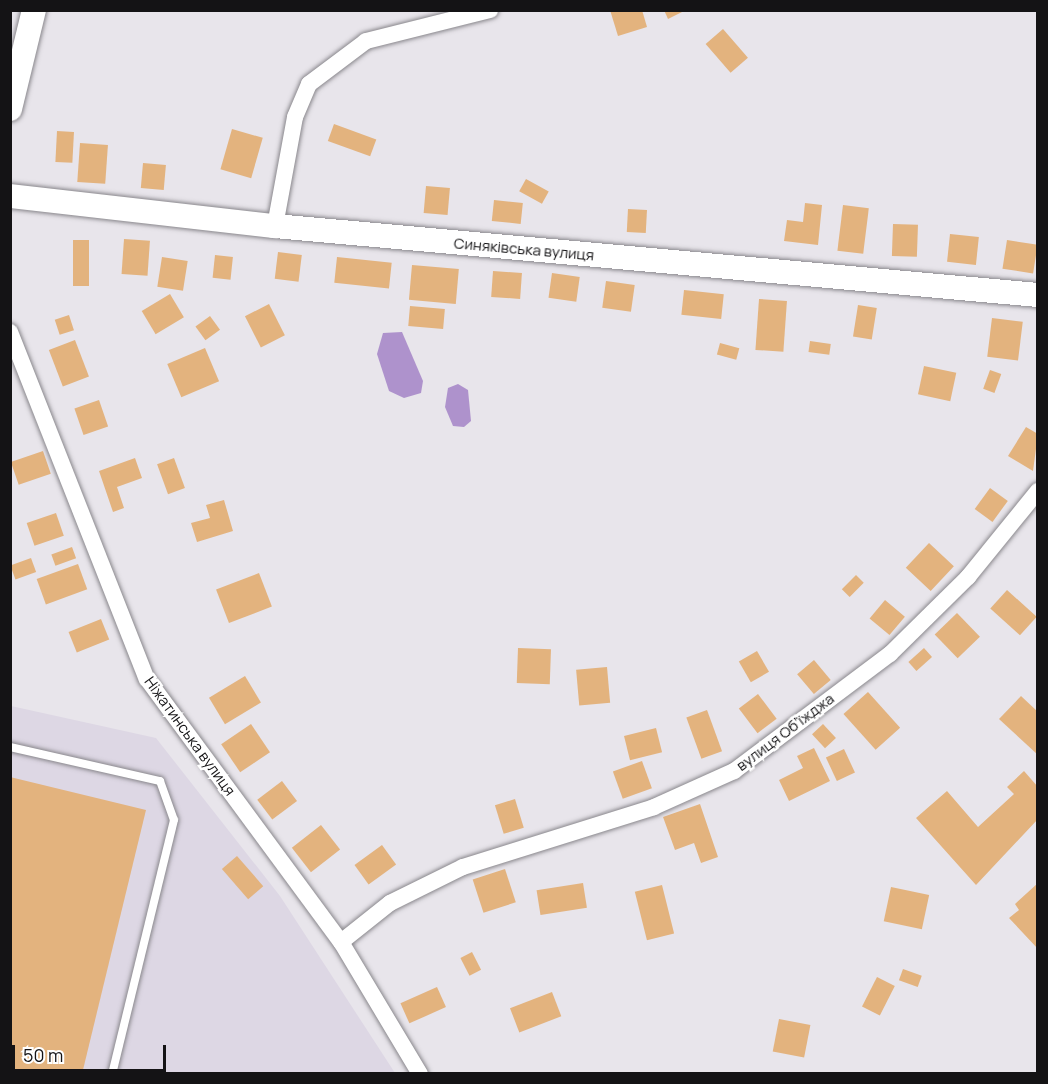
<!DOCTYPE html>
<meta charset="utf-8">
<style>
body{margin:0}
#map{position:relative;width:1048px;height:1084px;overflow:hidden;background:#e8e5eb;font-family:Manrope,sans-serif}
div>[style]{position:absolute}
[style*='--x']{left:calc(var(--x)*1px);top:calc(var(--y)*1px);width:calc(var(--w)*1px);rotate:calc(var(--a)*1deg)}
.built>*{inset:0;background:#ddd7e4}
.water>*{inset:0;background:#ae92cc}
.building>*{inset:0;background:#e3b37e;transform-origin:0 0}
.roads{filter:drop-shadow(0 0 2px #89878c) drop-shadow(0 0 2px #89878c)}
.lane>*{height:8px;margin:-4px;padding:0 4px;transform-origin:4px;border-radius:4px;background:#fff}
.street>*{height:16px;margin:-8px;padding:0 8px;transform-origin:8px;border-radius:8px;background:#fff}
.secondary>*{height:24px;margin:-12px;padding:0 12px;transform-origin:12px;border-radius:12px;background:#fff}
span{translate:-50% -50%;white-space:nowrap;text-align:center;line-height:1.15;-webkit-text-stroke:5px #fff;paint-order:stroke}
.street-label{font-size:15px;color:#141315}
.frame{position:absolute;inset:0;border:12px solid #141315;pointer-events:none}
.scale{position:absolute;left:12px;top:1045px;width:154px;height:27px;box-sizing:border-box;border:3px solid #141315;border-top:0;padding-left:8px;font-size:18px;line-height:21px;white-space:nowrap;color:#141315;-webkit-text-stroke:4px #fff;paint-order:stroke}
</style>
<div id="map">
<div class="built">
<i style="clip-path:polygon(11px 706px,156px 738px,280px 896px,395px 1073px,11px 1074px)"></i>
</div>
<div class="water">
<i style="clip-path:polygon(402px 332px,423px 381px,421px 393px,404px 398px,389px 391px,377px 354px,383px 333px)"></i>
<i style="clip-path:polygon(458px 384px,468px 390px,471px 421px,464px 427px,453px 426px,445px 407px,448px 388px)"></i>
</div>
<div class="building">
<i style="clip-path:polygon(610px 10px,642px 10px,647px 27px,618px 36px)"></i>
<i style="clip-path:polygon(664px 10px,686px 10px,668px 19px)"></i>
<i style="left:723px;top:29px;width:38px;height:23px;rotate:49deg"></i>
<i style="left:334px;top:124px;width:45px;height:18px;rotate:20deg"></i>
<i style="left:232px;top:129px;width:32px;height:42px;rotate:16deg"></i>
<i style="left:57px;top:131px;width:17px;height:31px;rotate:3deg"></i>
<i style="left:80px;top:143px;width:28px;height:39px;rotate:4deg"></i>
<i style="left:143px;top:163px;width:23px;height:25px;rotate:5deg"></i>
<i style="left:526px;top:179px;width:26px;height:14px;rotate:29deg"></i>
<i style="left:426px;top:186px;width:24px;height:27px;rotate:5deg"></i>
<i style="left:494px;top:200px;width:29px;height:21px;rotate:6deg"></i>
<i style="clip-path:polygon(805px 203px,822px 205px,818px 245px,784px 241px,787px 220px,803px 222px)"></i>
<i style="left:843px;top:205px;width:26px;height:46px;rotate:7deg"></i>
<i style="left:628px;top:209px;width:19px;height:23px;rotate:3deg"></i>
<i style="left:893px;top:224px;width:25px;height:32px;rotate:2deg"></i>
<i style="left:950px;top:234px;width:29px;height:28px;rotate:6deg"></i>
<i style="left:124px;top:239px;width:26px;height:35px;rotate:4deg"></i>
<i style="left:73px;top:240px;width:16px;height:46px"></i>
<i style="left:1007px;top:240px;width:31px;height:29px;rotate:9deg"></i>
<i style="left:278px;top:252px;width:24px;height:27px;rotate:7deg"></i>
<i style="left:215px;top:255px;width:18px;height:23px;rotate:6deg"></i>
<i style="left:162px;top:257px;width:26px;height:30px;rotate:9deg"></i>
<i style="left:337px;top:257px;width:55px;height:26px;rotate:6deg"></i>
<i style="left:412px;top:265px;width:47px;height:35px;rotate:5deg"></i>
<i style="left:493px;top:271px;width:29px;height:26px;rotate:4deg"></i>
<i style="left:552px;top:273px;width:28px;height:25px;rotate:8deg"></i>
<i style="left:606px;top:281px;width:29px;height:27px;rotate:8deg"></i>
<i style="left:684px;top:290px;width:40px;height:25px;rotate:6deg"></i>
<i style="left:170px;top:294px;width:27px;height:33px;rotate:59deg"></i>
<i style="left:759px;top:299px;width:28px;height:51px;rotate:4deg"></i>
<i style="left:269px;top:304px;width:35px;height:27px;rotate:63deg"></i>
<i style="left:858px;top:305px;width:19px;height:32px;rotate:9deg"></i>
<i style="left:410px;top:306px;width:35px;height:20px;rotate:5deg"></i>
<i style="left:69px;top:315px;width:16px;height:15px;rotate:72deg"></i>
<i style="left:210px;top:316px;width:17px;height:18px;rotate:54deg"></i>
<i style="left:992px;top:318px;width:31px;height:39px;rotate:7deg"></i>
<i style="left:75px;top:340px;width:39px;height:28px;rotate:69deg"></i>
<i style="left:810px;top:341px;width:21px;height:11px;rotate:8deg"></i>
<i style="left:720px;top:343px;width:20px;height:12px;rotate:15deg"></i>
<i style="left:205px;top:348px;width:36px;height:41px;rotate:67deg"></i>
<i style="left:924px;top:366px;width:33px;height:29px;rotate:12deg"></i>
<i style="left:990px;top:370px;width:12px;height:20px;rotate:20deg"></i>
<i style="left:99px;top:400px;width:28px;height:26px;rotate:71deg"></i>
<i style="clip-path:polygon(1026px 427px,1038px 434px,1033px 471px,1008px 456px)"></i>
<i style="left:43px;top:451px;width:24px;height:34px;rotate:71deg"></i>
<i style="clip-path:polygon(135px 458px,142px 478px,117px 487px,124px 508px,113px 512px,99px 471px)"></i>
<i style="left:174px;top:458px;width:32px;height:18px;rotate:70deg"></i>
<i style="left:990px;top:488px;width:22px;height:26px;rotate:36deg"></i>
<i style="clip-path:polygon(224px 500px,233px 531px,197px 542px,191px 523px,210px 518px,206px 505px)"></i>
<i style="left:56px;top:513px;width:24px;height:31px;rotate:71deg"></i>
<i style="left:929px;top:543px;width:34px;height:34px;rotate:43deg"></i>
<i style="left:72px;top:547px;width:12px;height:22px;rotate:70deg"></i>
<i style="left:31px;top:558px;width:15px;height:22px;rotate:70deg"></i>
<i style="left:78px;top:564px;width:27px;height:44px;rotate:70deg"></i>
<i style="left:259px;top:573px;width:36px;height:46px;rotate:69deg"></i>
<i style="left:856px;top:575px;width:11px;height:20px;rotate:45deg"></i>
<i style="left:1007px;top:590px;width:40px;height:25px;rotate:42deg"></i>
<i style="left:885px;top:600px;width:26px;height:24px;rotate:40deg"></i>
<i style="left:957px;top:613px;width:33px;height:31px;rotate:46deg"></i>
<i style="left:101px;top:619px;width:22px;height:35px;rotate:68deg"></i>
<i style="left:518px;top:648px;width:33px;height:35px;rotate:2deg"></i>
<i style="left:924px;top:648px;width:12px;height:21px;rotate:48deg"></i>
<i style="left:757px;top:651px;width:24px;height:21px;rotate:60deg"></i>
<i style="left:814px;top:660px;width:26px;height:22px;rotate:50deg"></i>
<i style="left:607px;top:667px;width:36px;height:31px;rotate:85deg"></i>
<i style="left:245px;top:676px;width:31px;height:42px;rotate:59deg"></i>
<i style="left:868px;top:692px;width:48px;height:33px;rotate:48deg"></i>
<i style="left:758px;top:694px;width:31px;height:24px;rotate:53deg"></i>
<i style="clip-path:polygon(1021px 696px,1038px 712px,1038px 755px,999px 719px)"></i>
<i style="left:707px;top:710px;width:44px;height:22px;rotate:70deg"></i>
<i style="left:251px;top:724px;width:34px;height:36px;rotate:56deg"></i>
<i style="left:823px;top:724px;width:19px;height:15px;rotate:47deg"></i>
<i style="left:656px;top:728px;width:25px;height:33px;rotate:76deg"></i>
<i style="clip-path:polygon(814px 748px,830px 781px,789px 801px,779px 780px,803px 768px,797px 756px)"></i>
<i style="left:844px;top:749px;width:26px;height:20px;rotate:65deg"></i>
<i style="left:642px;top:761px;width:29px;height:31px;rotate:70deg"></i>
<i style="clip-path:polygon(1024px 771px,1038px 787px,1038px 819px,976px 885px,916px 818px,947px 791px,978px 827px,1014px 794px,1007px 787px)"></i>
<i style="clip-path:polygon(10px 777px,146px 810px,82px 1074px,10px 1074px)"></i>
<i style="left:282px;top:781px;width:25px;height:31px;rotate:53deg"></i>
<i style="left:515px;top:799px;width:30px;height:21px;rotate:73deg"></i>
<i style="clip-path:polygon(700px 804px,718px 857px,701px 863px,694px 843px,675px 850px,663px 817px)"></i>
<i style="left:321px;top:825px;width:31px;height:37px;rotate:52deg"></i>
<i style="left:382px;top:845px;width:24px;height:34px;rotate:54deg"></i>
<i style="left:237px;top:856px;width:40px;height:20px;rotate:49deg"></i>
<i style="left:505px;top:869px;width:35px;height:34px;rotate:72deg"></i>
<i style="left:583px;top:883px;width:25px;height:47px;rotate:81deg"></i>
<i style="clip-path:polygon(1038px 883px,1038px 949px,1009px 918px,1019px 910px,1015px 904px)"></i>
<i style="left:662px;top:885px;width:50px;height:28px;rotate:76deg"></i>
<i style="left:891px;top:887px;width:39px;height:35px;rotate:12deg"></i>
<i style="left:472px;top:952px;width:20px;height:13px;rotate:63deg"></i>
<i style="left:903px;top:969px;width:20px;height:12px;rotate:20deg"></i>
<i style="left:877px;top:977px;width:20px;height:33px;rotate:27deg"></i>
<i style="left:437px;top:987px;width:22px;height:40px;rotate:66deg"></i>
<i style="left:552px;top:992px;width:26px;height:45px;rotate:69deg"></i>
<i style="left:779px;top:1019px;width:32px;height:33px;rotate:11deg"></i>
</div>
<div class="roads">
<div class="lane">
<i style="--x:10;--y:747;--w:154;--a:12.8"></i>
<i style="--x:160;--y:781;--w:41;--a:70.3"></i>
<i style="--x:174;--y:820;--w:261;--a:103.7"></i>
</div>
<div class="street">
<i style="--x:275;--y:226;--w:111;--a:-79.6"></i>
<i style="--x:295;--y:117;--w:36;--a:-67"></i>
<i style="--x:309;--y:84;--w:71;--a:-37"></i>
<i style="--x:366;--y:41;--w:128;--a:-14"></i>
<i style="--x:10;--y:332;--w:373;--a:68.5"></i>
<i style="--x:147;--y:679;--w:327;--a:53.6"></i>
<i style="--x:341;--y:942;--w:154;--a:59.1"></i>
<i style="--x:341;--y:942;--w:63;--a:-38.5"></i>
<i style="--x:390;--y:903;--w:81;--a:-26.3"></i>
<i style="--x:463;--y:867;--w:200;--a:-17.4"></i>
<i style="--x:654;--y:807;--w:88;--a:-24.2"></i>
<i style="--x:734;--y:771;--w:195;--a:-36.9"></i>
<i style="--x:890;--y:654;--w:110;--a:-44.6"></i>
<i style="--x:968;--y:577;--w:111;--a:-50.9"></i>
</div>
<div class="secondary">
<i style="--x:10;--y:109;--w:102;--a:-76.4"></i>
<i style="--x:10;--y:196;--w:267;--a:6.5"></i>
<i style="--x:275;--y:226;--w:766;--a:5.17"></i>
</div>
</div>
<div class="street-label">
<span style="left:524px;top:249px;rotate:5deg">Синяківська вулиця</span>
<span style="left:785px;top:732px;rotate:-37deg">вулиця Обʼїжджа</span>
<span style="left:190px;top:736px;rotate:54deg">Ніжатинська вулиця</span>
</div>
<div class="frame"></div>
<div class="scale">50 m</div>
</div>
